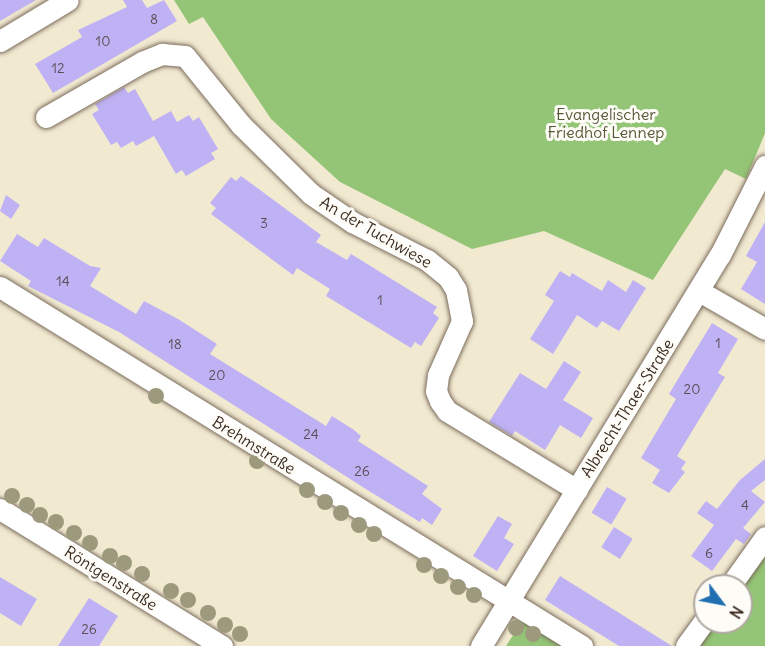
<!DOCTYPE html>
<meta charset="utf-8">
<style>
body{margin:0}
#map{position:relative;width:765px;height:646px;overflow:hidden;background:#f2e9d1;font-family:Delius,sans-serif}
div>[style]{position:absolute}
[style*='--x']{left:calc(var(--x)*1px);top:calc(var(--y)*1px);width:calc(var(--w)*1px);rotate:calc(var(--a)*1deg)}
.green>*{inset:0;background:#94c576}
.building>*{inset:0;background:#bfb2f4;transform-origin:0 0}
.roads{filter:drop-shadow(0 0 2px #7b6d5d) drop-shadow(0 0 2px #7b6d5d)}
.minor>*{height:21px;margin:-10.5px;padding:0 10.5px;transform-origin:10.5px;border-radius:10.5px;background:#fff}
.trees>*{width:16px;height:16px;margin:-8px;border-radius:50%;background:#9c997d}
span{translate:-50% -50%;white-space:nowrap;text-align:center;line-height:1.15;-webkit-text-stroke:6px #fdfcf7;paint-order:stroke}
.number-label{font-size:14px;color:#5c4c54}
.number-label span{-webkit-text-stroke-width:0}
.park-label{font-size:16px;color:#565838}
.street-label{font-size:16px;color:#3b2a1e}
.north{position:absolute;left:693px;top:574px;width:60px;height:60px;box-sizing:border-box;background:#fdfcf7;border:2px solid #afa8a0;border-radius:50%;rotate:122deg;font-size:16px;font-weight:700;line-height:24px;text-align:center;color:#3b2a1e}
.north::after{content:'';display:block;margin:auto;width:21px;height:27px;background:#1f6fb2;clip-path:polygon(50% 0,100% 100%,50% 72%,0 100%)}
</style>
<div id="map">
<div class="green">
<i style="clip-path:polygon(174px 0,765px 0,765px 133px,746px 179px,725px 169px,653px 280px,544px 231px,472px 249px,340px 182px,271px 119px,203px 17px,189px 24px)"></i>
<i style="clip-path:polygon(765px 549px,765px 646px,695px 646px,712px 622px,741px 622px,741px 586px)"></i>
<i style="clip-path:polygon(524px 618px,566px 646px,506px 646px)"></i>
</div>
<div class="building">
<i style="clip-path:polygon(0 0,36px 0,0 21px)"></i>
<i style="clip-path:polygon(123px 0,142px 0,147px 8px,164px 0,177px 21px,53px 93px,35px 64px,82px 37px,78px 30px,127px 7px)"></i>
<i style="clip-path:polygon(124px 87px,128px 93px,135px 89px,153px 121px,171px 111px,177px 122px,189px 115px,193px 121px,199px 117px,218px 149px,211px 153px,215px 159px,186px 176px,182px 170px,176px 174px,154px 136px,136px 146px,133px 141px,121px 148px,117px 142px,111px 145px,92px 114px,99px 110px,95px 104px)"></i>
<i style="clip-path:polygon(241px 176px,321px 235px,316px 242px,347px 260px,351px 254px,437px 307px,433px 313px,439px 318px,421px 346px,415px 342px,411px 348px,326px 296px,330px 289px,297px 268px,293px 275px,211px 214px,216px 208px,210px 203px,231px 177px,236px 181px)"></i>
<i style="clip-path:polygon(6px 195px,20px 205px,11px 219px,0 211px)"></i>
<i style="clip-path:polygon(765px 222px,765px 304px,741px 289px,757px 262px,746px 256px)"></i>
<i style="clip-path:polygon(17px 234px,38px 247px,44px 238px,90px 266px,101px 268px,90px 286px,136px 314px,144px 301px,178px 319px,217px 344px,210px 354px,326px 426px,332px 416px,354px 430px,361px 436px,358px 441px,428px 486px,422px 494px,442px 509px,432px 525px,422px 518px,420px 522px,369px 491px,119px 332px,28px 286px,31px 281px,0 261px)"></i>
<i style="clip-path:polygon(560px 271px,570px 277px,572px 273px,602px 291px,608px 280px,626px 292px,633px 280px,646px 288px,619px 331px,602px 321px,597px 328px,577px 315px,553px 354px,530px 339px,554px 301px,545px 295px)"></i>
<i style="clip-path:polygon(712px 323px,738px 339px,718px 373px,725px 377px,677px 456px,686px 462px,681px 469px,685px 472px,669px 493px,652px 483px,660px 470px,641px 458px,676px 399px,669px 394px)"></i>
<i style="clip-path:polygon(564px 361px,581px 372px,563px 400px,593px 418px,581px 438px,560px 425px,545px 450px,515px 431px,512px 436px,489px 422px,520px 373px,546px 389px)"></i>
<i style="clip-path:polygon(765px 459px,765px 480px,751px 491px,765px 502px,743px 528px,751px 534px,744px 544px,736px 539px,712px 571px,691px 556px,714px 525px,697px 513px,706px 501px,717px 509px,740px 480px)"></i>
<i style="left:607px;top:487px;width:23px;height:30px;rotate:31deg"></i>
<i style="clip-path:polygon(498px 516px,512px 524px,504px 538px,514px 544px,497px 571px,473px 556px)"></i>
<i style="left:614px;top:527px;width:22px;height:24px;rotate:32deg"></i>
<i style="clip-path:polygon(560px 576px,672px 646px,619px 646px,545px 600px)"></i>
<i style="clip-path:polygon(0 577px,37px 599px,21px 626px,0 613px)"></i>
<i style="clip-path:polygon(89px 598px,118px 616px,99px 646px,58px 646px)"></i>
</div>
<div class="roads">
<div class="minor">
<i style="--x:0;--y:41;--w:79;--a:-31.1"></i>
<i style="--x:46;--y:117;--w:111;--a:-29.8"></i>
<i style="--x:142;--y:62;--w:22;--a:-22"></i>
<i style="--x:162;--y:54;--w:23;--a:5"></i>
<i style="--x:185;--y:56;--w:89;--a:50.9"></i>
<i style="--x:241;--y:125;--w:98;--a:44.6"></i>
<i style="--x:311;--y:194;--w:50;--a:34.3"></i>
<i style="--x:352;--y:222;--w:84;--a:26.9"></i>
<i style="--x:427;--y:260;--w:27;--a:39"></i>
<i style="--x:448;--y:277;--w:15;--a:58"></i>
<i style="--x:456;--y:290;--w:32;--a:79"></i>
<i style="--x:462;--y:321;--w:59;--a:114"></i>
<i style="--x:438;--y:375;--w:16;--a:97"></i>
<i style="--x:436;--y:391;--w:11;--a:68"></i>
<i style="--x:440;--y:401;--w:12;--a:55"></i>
<i style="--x:447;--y:411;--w:152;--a:31.3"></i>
<i style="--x:0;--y:287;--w:684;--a:31.67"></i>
<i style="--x:699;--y:291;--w:76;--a:29.9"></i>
<i style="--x:0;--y:509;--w:261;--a:31.7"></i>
<i style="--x:730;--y:586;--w:60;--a:-54.5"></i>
<i style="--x:481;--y:646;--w:458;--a:-58.6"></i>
<i style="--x:720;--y:255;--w:100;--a:-63.2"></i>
<i style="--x:686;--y:646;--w:32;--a:-54"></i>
</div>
</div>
<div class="trees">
<i style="left:156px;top:396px"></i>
<i style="left:257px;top:461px"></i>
<i style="left:307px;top:490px"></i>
<i style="left:12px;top:496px"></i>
<i style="left:325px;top:502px"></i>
<i style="left:27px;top:505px"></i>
<i style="left:341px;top:513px"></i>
<i style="left:40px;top:515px"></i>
<i style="left:56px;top:522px"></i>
<i style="left:359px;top:525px"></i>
<i style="left:74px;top:533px"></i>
<i style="left:374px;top:534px"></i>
<i style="left:90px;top:543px"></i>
<i style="left:110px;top:556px"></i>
<i style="left:124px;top:563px"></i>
<i style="left:424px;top:565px"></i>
<i style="left:142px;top:574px"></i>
<i style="left:441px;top:576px"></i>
<i style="left:458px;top:587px"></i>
<i style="left:171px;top:591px"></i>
<i style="left:474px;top:595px"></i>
<i style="left:188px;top:600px"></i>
<i style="left:208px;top:613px"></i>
<i style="left:225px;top:625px"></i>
<i style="left:516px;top:628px"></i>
<i style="left:240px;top:634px"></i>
<i style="left:533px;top:634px"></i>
</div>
<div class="number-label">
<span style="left:154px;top:19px">8</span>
<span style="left:103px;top:41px">10</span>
<span style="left:58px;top:68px">12</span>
<span style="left:264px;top:223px">3</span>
<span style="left:63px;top:281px">14</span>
<span style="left:380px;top:300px">1</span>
<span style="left:718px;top:343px">1</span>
<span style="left:175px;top:344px">18</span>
<span style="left:217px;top:375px">20</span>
<span style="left:692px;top:389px">20</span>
<span style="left:311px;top:434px">24</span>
<span style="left:362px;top:471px">26</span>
<span style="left:745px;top:505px">4</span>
<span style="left:709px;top:553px">6</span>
<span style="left:89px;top:629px">26</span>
</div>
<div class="park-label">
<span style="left:606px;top:123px">Evangelischer<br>Friedhof Lennep</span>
</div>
<div class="street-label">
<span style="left:376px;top:232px;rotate:30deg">An der Tuchwiese</span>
<span style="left:627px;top:408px;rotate:-58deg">Albrecht-Thaer-Straße</span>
<span style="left:254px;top:445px;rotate:32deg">Brehmstraße</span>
<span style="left:111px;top:578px;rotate:32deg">Röntgenstraße</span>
</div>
<div class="north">N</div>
</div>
